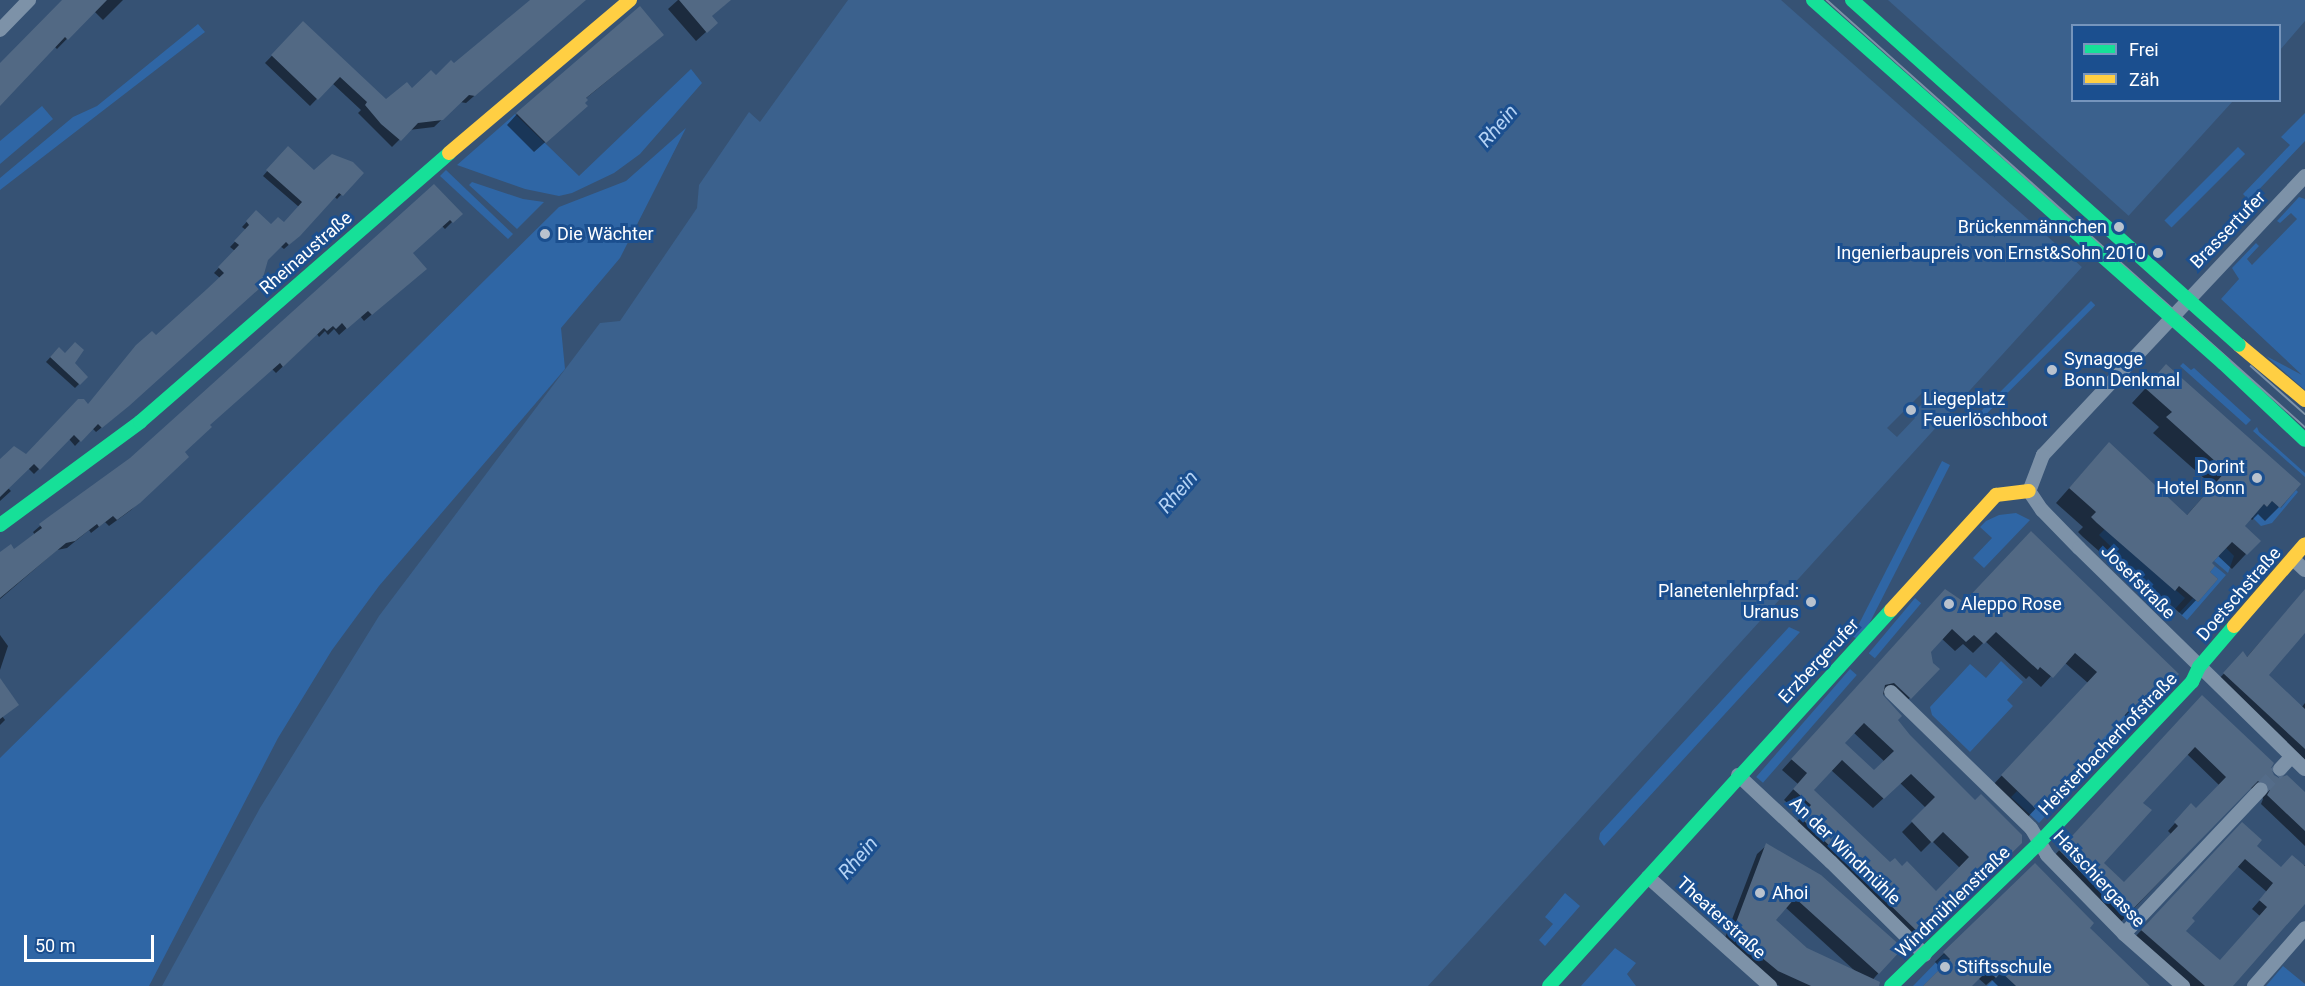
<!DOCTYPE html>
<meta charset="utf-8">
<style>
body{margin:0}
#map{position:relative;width:2305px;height:986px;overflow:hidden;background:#365274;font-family:Roboto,sans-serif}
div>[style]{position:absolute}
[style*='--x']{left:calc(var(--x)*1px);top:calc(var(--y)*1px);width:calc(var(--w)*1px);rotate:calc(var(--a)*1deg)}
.green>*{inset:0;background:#2f66a5;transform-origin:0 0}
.water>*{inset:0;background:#3b618d}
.pier>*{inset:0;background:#365274}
.shadow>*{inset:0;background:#0007}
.building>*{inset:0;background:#526984}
.street-tunnel>*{height:14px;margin-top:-7px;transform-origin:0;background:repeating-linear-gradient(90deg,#546c89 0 14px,transparent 0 21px)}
.street>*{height:14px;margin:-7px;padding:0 7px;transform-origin:7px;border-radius:7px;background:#7d92a8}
.fast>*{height:14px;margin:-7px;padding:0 7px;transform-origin:7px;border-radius:7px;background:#16e098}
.slow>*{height:14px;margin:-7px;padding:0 7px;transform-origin:7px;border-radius:7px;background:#ffcf43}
.tram>*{height:1.5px;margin:-0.75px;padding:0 0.75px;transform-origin:0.75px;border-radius:0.75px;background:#7e92a7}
.fast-bridge>*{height:14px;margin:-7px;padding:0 7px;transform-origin:7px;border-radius:7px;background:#16e098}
.dots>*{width:16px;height:16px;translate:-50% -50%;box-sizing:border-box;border:3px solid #1b4f8f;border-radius:50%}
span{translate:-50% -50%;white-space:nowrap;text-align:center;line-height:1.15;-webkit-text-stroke:6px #1b4f8f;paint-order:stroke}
.poi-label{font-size:18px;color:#fff}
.right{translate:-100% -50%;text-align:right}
.left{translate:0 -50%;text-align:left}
.street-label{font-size:18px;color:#fff}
.water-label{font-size:20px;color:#b5d3f5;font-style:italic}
.legend{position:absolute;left:2071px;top:24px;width:210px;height:78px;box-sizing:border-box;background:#1b4f8f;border:2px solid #7695bc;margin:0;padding:8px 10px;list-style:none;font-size:18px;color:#fff}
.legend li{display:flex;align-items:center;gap:12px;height:30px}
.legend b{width:30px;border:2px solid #7695bc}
.scale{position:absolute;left:24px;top:935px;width:130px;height:27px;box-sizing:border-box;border:3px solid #fff;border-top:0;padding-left:8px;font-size:18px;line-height:21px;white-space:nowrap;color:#fff;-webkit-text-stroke:4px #1b4f8f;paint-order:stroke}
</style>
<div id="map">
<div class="green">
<i style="clip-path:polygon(198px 24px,205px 32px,0 190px,0 178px,73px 117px,97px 106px)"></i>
<i style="clip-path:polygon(691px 69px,702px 83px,640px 154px,614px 173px,572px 193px,559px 196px,525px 189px,457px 165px,515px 114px,579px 176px)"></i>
<i style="clip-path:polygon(42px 106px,53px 119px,0 164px,0 141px)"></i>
<i style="clip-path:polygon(2305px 113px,2305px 141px,2249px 200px,2243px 194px,2290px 145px,2281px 137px)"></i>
<i style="clip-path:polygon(686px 128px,620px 258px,561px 328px,565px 369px,379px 586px,332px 650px,278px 738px,149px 986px,0 986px,0 758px,559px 207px,626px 181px)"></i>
<i style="left:2238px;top:147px;width:10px;height:104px;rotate:45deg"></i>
<i style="clip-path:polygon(446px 170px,513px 234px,508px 239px,440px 176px)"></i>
<i style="clip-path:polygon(472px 182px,523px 199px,544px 202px,517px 229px,469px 185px)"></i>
<i style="clip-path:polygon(2299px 197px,2305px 199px,2305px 390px,2266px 356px,2302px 375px,2221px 299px,2239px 279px,2232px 268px,2256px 243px,2259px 246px,2247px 259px,2252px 265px,2297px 219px,2291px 213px,2280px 223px,2277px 221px)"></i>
<i style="left:2091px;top:301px;width:6px;height:166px;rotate:45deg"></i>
<i style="clip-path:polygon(2183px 363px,2191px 370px,2194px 368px,2251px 420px,2246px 425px,2180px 366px)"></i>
<i style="clip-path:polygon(2257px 427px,2259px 432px,2305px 473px,2305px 477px,2253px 431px)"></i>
<i style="left:1942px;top:461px;width:9px;height:197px;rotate:27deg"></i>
<i style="clip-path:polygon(2296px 490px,2298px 492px,2272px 523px,2261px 526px,2252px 517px,2264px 504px,2267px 507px,2272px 501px,2281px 508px)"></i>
<i style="clip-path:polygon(2016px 513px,2030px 520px,1984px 568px,1973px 558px,1992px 538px,1980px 527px,1986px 521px,1999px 515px)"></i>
<i style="clip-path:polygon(2105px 529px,2185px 598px,2175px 609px,2099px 535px)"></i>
<i style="clip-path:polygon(2226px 548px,2234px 556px,2228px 573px,2214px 561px)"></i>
<i style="clip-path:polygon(2215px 566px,2226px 575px,2187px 620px,2179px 613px,2193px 598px,2198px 602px,2218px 579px,2210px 572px)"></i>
<i style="left:1915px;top:598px;width:8px;height:72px;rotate:40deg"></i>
<i style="clip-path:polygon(1789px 627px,1800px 632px,1604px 846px,1599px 839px,1600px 833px)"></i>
<i style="clip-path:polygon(2001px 661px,2023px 682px,2007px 700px,2013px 706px,1970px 752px,1932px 715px,1930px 707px,1970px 664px,1986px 678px)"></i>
<i style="left:1850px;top:669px;width:9px;height:143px;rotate:41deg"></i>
<i style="left:2127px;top:712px;width:11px;height:70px;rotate:45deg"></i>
<i style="clip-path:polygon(2017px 791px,2037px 809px,2046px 800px,2053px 808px,2039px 823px,2011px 797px)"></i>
<i style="clip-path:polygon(1565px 893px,1580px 906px,1545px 946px,1539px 940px,1553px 924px,1545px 917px)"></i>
<i style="clip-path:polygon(1615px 948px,1636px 963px,1627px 974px,1636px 986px,1581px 986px)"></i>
<i style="clip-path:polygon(1944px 954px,1950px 959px,1923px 986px,1913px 986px)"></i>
<i style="clip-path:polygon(2283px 966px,2305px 984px,2305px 986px,2266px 986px)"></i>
<i style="clip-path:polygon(2001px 972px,2016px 986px,1987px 986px)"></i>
</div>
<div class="water">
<i style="clip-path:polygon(848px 0,2305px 0,2305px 21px,2280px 50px,2280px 26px,2072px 26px,2072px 100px,2233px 101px,1428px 986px,162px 986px,260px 808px,379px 616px,600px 323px,620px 321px,697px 208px,699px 185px,749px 112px,760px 122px)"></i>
</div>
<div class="pier">
<i style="clip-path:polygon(1781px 0,1888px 0,2130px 217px,2083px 268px)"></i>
<i style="clip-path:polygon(1923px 392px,1929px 397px,1912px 414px,1915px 418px,1897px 437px,1887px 428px)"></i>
</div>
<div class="shadow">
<i style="clip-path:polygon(64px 0,123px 0,103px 20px,94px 11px,57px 49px,54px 46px,0 102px,0 66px)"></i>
<i style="clip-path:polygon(532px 0,585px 0,466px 103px,460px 102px,434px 127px,409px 130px,392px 147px,358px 113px,361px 110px,332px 83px,310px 106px,265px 63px,303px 23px,386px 101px,412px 90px,454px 65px)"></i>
<i style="clip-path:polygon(678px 0,730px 0,710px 17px,716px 23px,696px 41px,668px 9px)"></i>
<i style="clip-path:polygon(651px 45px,585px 99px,583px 103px,586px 106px,534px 152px,507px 125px,517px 114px)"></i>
<i style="clip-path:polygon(283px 153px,314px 172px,362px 173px,337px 199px,334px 196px,293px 241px,284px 249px,280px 246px,122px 411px,96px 432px,92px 428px,75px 446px,69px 439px,34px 474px,28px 468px,8px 488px,11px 491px,0 501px,0 461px,26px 456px,88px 405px,220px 278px,214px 273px,235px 251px,230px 247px,246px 230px,242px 227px,256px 212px,271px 226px,284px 224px,299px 207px,263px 176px)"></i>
<i style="clip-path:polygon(434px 186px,460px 214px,445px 229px,442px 226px,411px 253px,418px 275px,364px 321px,360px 316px,339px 335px,334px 329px,328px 335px,325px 331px,319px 337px,317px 334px,276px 373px,272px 369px,208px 425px,183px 452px,187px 457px,131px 510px,109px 526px,105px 522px,91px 533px,89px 530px,67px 548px,57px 550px,0 599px,0 554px,14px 551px,35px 535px,33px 532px,40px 526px,131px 459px)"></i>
<i style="clip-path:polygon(54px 353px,73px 363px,86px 377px,75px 388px,46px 362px)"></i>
<i style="clip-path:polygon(2166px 366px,2279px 507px,2265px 521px,2258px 514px,2252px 520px,2250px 518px,2242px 526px,2258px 541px,2232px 569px,2217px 555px,2210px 563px,2208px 572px,2216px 579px,2182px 615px,2164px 599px,2159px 604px,2083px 537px,2078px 532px,2083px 527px,2056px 503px,2095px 459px,2186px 516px,2213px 486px,2153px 433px,2159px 427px,2132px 403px)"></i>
<i style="clip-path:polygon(evenodd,2021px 543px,2142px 712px,2132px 722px,2123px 714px,2026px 819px,1992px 786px,2088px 683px,2064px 662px,2041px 687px,2029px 676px,2026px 679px,1985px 641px,1973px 653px,1963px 644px,1955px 651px,1941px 638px,1929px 652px,1932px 663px,1938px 669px,1900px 708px,1881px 692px,1896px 720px,1909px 736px,1975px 802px,2020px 842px,1912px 947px,1791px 828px,1802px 816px,1784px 800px,1798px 784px,1782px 770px,1935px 601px,1964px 604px,2021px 543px,1853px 732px,1885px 762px,1875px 772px,1843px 743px,1853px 732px,2021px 543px,1831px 770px,1873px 808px,1900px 783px,1926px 808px,1902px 832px,1921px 852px,1932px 841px,1960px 868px,1936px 893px,1890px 864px,1812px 791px,1831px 770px)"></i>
<i style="clip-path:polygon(2305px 591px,2305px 631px,2267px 676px,2301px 708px,2305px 703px,2305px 763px,2216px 682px,2243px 653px,2246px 658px)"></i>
<i style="clip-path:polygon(0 635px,8px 646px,0 670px)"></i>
<i style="clip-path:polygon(evenodd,2194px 705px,2270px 768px,2272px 776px,2305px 793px,2305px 846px,2261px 804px,2263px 799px,2260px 790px,2249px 788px,2119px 924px,2052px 858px,2194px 705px,2187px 754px,2219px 785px,2196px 810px,2184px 813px,2168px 831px,2172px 835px,2124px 884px,2102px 863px,2141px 803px,2187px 754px)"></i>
<i style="clip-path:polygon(0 713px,5px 720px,0 725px)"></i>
<i style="clip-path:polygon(evenodd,2242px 824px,2255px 846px,2280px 868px,2305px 865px,2305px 902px,2231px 986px,2189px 986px,2134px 938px,2242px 824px,2237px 866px,2267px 892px,2252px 909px,2260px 916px,2220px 962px,2184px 932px,2190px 918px,2237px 866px)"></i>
<i style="clip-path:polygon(evenodd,1767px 845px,1901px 948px,1867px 986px,1780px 986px,1768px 981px,1723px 943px,1757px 854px,1767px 845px,1785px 907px,1855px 971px,1807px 949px,1774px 920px,1785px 907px)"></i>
<i style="clip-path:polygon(2035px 865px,2088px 928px,2149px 986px,1998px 986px,1992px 980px,1986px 985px,1978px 978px,1970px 986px,1926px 986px,1942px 969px,1935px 962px)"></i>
</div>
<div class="building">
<i style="clip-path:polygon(62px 0,107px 0,68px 40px,65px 37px,0 106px,0 63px)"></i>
<i style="clip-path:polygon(530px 0,586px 0,475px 96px,469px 95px,443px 120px,418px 123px,401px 141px,381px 124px,365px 105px,367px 102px,340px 77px,318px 100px,271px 55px,303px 21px,386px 99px,407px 82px,412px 88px,431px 70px,436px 75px,451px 60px,454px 63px)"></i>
<i style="clip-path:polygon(679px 0,731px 0,712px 16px,718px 23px,707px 33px)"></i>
<i style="clip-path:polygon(640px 6px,664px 35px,586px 98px,588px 100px,585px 103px,588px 106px,546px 143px,516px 113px)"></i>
<i style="clip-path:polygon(288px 146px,314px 170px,332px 154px,353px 162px,364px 173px,343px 196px,339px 193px,300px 236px,289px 245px,286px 242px,268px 260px,260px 288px,129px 406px,102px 428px,98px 424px,81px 442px,74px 435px,40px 470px,34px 464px,0 497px,0 459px,14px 446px,26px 454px,78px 399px,84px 399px,88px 404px,136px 345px,152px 331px,156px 335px,207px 289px,224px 273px,218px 267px,239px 245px,234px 241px,249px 225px,246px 221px,256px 210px,271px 224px,278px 217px,284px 222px,302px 202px,266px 170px)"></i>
<i style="clip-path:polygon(434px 184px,463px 214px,453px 223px,450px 220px,413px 253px,427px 269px,372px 315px,368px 311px,347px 329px,342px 323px,336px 329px,333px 326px,327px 331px,324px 328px,283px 367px,280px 363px,210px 425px,212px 427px,185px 452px,189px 457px,140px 503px,117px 520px,113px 516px,99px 527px,97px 524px,75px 541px,66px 543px,0 598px,0 552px,11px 544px,14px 549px,42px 528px,39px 524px,47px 518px,130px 458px)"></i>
<i style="clip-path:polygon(75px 342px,84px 350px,75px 363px,88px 377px,80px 385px,50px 357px,59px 347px,65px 353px)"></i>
<i style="clip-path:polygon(2166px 364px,2301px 484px,2280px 508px,2272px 501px,2267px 507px,2264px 504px,2245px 526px,2261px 541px,2247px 555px,2232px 542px,2212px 563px,2215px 566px,2210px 572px,2218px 579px,2198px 602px,2179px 586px,2175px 591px,2097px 523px,2091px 517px,2096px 512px,2069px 488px,2109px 442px,2187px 515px,2226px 471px,2166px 417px,2172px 412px,2145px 388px)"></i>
<i style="clip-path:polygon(evenodd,2031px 531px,2179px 674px,2143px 713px,2134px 705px,2037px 810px,2001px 775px,2097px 672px,2075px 653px,2053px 678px,2040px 667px,2038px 670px,1996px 632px,1984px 644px,1974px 635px,1966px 642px,1952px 629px,1931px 652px,1933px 663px,1940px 669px,1911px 699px,1894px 683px,1885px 685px,1883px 695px,1902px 716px,1898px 720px,1910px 735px,1975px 800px,1981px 794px,2022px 835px,2022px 843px,1924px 938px,1800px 817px,1811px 805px,1793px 789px,1807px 773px,1791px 759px,1945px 589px,1964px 602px,2031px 531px,1864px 723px,1894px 751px,1874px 770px,1845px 743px,1864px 723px,2031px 531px,1842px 760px,1884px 799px,1911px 774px,1935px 797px,1911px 821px,1932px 843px,1943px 832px,1969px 857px,1936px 891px,1907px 861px,1902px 866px,1895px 858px,1890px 862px,1814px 790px,1842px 760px)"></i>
<i style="clip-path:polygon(2305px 589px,2305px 633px,2269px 675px,2305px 709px,2305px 749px,2223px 673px,2243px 651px,2247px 657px)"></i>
<i style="clip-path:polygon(0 678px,19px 705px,0 719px)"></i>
<i style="clip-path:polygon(evenodd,2202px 695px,2274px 763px,2271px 768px,2274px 775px,2279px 778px,2287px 775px,2305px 792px,2305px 831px,2267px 795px,2270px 790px,2268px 783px,2258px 781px,2125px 917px,2059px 850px,2202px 695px,2195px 747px,2226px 777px,2196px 808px,2191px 803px,2174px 822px,2178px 826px,2124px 882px,2104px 863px,2152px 810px,2143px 803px,2195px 747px)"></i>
<i style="clip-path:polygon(evenodd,2242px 822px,2262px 840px,2257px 846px,2281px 867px,2292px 855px,2305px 866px,2305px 904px,2233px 986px,2205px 986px,2141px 930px,2242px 822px,2245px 859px,2273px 883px,2259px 900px,2267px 907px,2220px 960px,2186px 931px,2195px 921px,2192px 918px,2245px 859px)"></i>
<i style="clip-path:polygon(1766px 843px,1821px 875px,1903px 948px,1879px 974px,1795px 898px,1776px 920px,1807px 948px,1880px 982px,1879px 986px,1811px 986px,1778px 971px,1732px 933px)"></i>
<i style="clip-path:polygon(2035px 863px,2094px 923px,2090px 928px,2150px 986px,2016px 986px,2001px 972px,1996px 978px,1988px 970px,1972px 986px,1923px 986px,1950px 959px,1943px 952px)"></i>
</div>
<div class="street-tunnel">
<i style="--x:2261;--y:789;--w:28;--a:-46"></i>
</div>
<div class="street">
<i style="--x:0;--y:30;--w:42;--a:-46"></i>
<i style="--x:2305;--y:176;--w:383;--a:133.2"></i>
<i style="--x:2043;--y:455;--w:39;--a:111"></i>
<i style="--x:2029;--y:491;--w:23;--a:56"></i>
<i style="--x:2042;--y:510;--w:53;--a:45.8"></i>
<i style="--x:2079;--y:548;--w:316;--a:44.4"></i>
<i style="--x:2293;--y:559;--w:16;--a:43"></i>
<i style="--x:1891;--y:692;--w:195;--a:44.2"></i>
<i style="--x:2031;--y:828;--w:31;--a:59"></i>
<i style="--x:2047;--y:855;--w:110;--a:45.7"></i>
<i style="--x:2124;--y:934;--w:79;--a:41.4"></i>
<i style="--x:2280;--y:769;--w:16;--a:-47"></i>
<i style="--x:1738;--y:775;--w:127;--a:43.1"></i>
<i style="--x:1831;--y:862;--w:132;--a:44.7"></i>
<i style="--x:1648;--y:877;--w:164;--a:41.8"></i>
<i style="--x:2124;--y:934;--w:199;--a:-46.6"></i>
<i style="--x:2254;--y:986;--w:77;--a:-48.7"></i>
</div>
<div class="fast">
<i style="--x:1813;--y:0;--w:362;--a:41.5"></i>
<i style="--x:2223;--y:363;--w:112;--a:43.2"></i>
<i style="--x:0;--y:525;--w:174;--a:-36.3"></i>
<i style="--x:140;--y:422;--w:410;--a:-41"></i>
<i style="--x:1549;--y:986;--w:508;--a:-47.71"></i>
<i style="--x:1891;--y:986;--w:206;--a:-44"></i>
<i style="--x:2039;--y:843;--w:222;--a:-46.5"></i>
<i style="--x:2192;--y:682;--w:17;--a:-65"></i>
<i style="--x:2199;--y:667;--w:54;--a:-49.5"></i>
</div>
<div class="slow">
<i style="--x:449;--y:153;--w:237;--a:-40.2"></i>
<i style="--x:2239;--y:345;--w:86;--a:39.8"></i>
<i style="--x:1891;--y:610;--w:156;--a:-47.6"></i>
<i style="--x:1996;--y:495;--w:33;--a:-7"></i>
<i style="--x:2234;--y:626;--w:108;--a:-49.1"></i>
</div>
<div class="tram">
<i style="--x:1827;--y:0;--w:641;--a:41.77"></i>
<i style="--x:2251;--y:366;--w:72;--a:41.6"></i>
</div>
<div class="fast-bridge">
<i style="--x:1852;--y:0;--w:518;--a:41.72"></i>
<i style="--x:2084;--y:240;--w:186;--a:41.5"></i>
</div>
<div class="dots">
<i style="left:2119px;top:227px;background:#b9c2ce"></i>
<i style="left:545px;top:234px;background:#b9c2ce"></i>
<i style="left:2158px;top:253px;background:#b9c2ce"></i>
<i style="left:2052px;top:370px;background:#b9c2ce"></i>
<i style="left:1911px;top:410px;background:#b9c2ce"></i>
<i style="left:2257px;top:478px;background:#b9c2ce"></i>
<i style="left:1811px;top:602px;background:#b9c2ce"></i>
<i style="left:1949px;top:604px;background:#b9c2ce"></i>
<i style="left:1760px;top:893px;background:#b9c2ce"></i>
<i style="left:1945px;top:967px;background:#b9c2ce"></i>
</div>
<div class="poi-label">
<span class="right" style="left:2107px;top:227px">Brückenmännchen</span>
<span class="left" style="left:557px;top:234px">Die Wächter</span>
<span class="right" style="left:2146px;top:253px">Ingenierbaupreis von Ernst&amp;Sohn 2010</span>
<span class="left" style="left:2064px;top:370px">Synagoge<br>Bonn Denkmal</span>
<span class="left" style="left:1923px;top:410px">Liegeplatz<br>Feuerlöschboot</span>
<span class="right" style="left:2245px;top:478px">Dorint<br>Hotel Bonn</span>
<span class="right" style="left:1799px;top:602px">Planetenlehrpfad:<br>Uranus</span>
<span class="left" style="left:1961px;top:604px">Aleppo Rose</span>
<span class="left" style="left:1772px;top:893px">Ahoi</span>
<span class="left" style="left:1957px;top:967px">Stiftsschule</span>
</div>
<div class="street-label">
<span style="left:2228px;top:230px;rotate:-46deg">Brassertufer</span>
<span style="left:306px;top:253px;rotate:-41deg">Rheinaustraße</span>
<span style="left:2138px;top:582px;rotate:45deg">Josefstraße</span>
<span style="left:2239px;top:594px;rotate:-49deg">Doetschstraße</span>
<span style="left:1819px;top:661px;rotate:-47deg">Erzbergerufer</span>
<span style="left:2108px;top:744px;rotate:-46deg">Heisterbacherhofstraße</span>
<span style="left:1845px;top:851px;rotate:44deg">An der Windmühle</span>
<span style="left:2099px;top:879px;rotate:47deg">Hatschiergasse</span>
<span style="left:1953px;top:902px;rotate:-44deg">Windmühlenstraße</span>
<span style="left:1721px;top:918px;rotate:42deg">Theaterstraße</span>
</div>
<div class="water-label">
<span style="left:1498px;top:126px;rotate:-49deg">Rhein</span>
<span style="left:1178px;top:492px;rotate:-49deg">Rhein</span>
<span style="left:858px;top:858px;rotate:-49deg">Rhein</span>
</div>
<ul class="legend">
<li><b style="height:8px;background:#16e098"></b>Frei</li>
<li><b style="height:8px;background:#ffcf43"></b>Zäh</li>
</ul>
<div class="scale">50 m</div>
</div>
